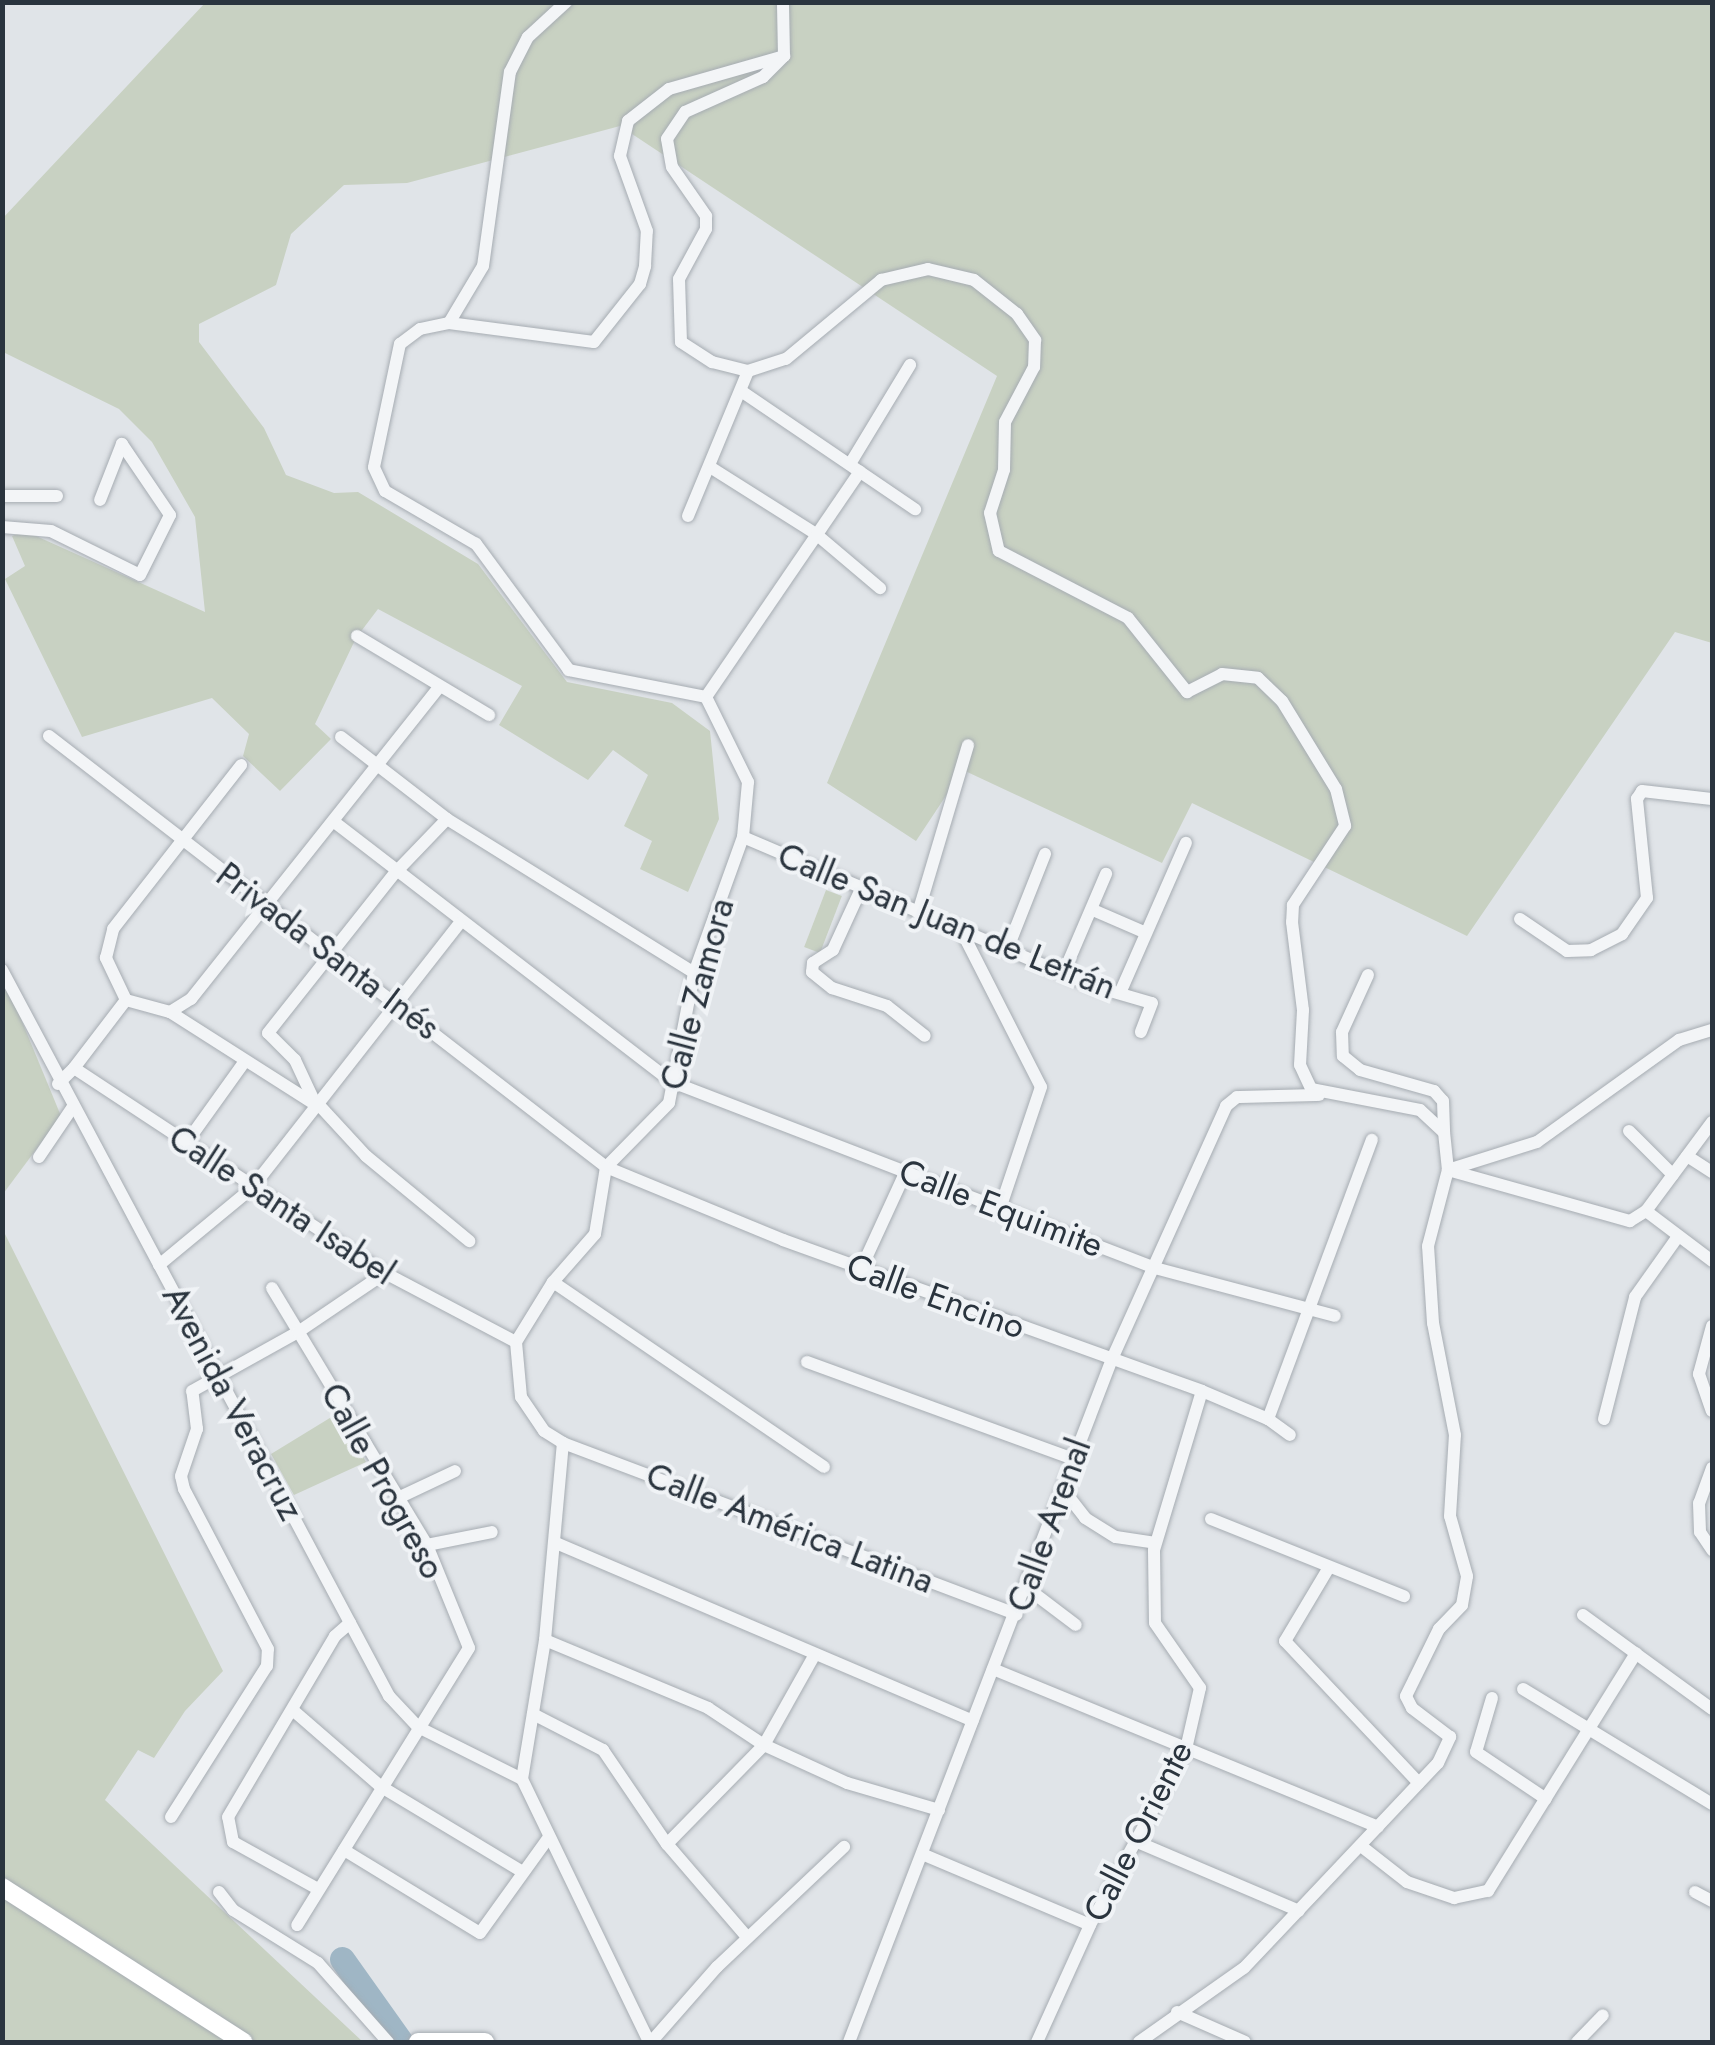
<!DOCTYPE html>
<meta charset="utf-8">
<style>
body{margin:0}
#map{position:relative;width:1715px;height:2045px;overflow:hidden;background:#e0e4e8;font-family:Jost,sans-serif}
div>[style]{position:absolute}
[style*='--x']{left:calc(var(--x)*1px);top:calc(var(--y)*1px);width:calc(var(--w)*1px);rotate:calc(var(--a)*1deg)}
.green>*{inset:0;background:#c8d1c2;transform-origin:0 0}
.river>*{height:25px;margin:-12.5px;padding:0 12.5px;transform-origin:12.5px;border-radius:12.5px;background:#9fb6c5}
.roads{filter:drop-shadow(0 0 2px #a6acb2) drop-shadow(0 0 2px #a6acb2)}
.minor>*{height:12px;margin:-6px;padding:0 6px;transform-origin:6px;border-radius:6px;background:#f3f5f7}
.secondary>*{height:18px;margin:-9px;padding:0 9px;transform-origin:9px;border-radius:9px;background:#fff}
span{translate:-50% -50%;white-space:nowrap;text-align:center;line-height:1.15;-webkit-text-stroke:8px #f0f3f6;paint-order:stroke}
.street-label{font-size:35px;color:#2a343e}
.frame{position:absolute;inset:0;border:5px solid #2a343e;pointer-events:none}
</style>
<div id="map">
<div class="green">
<i style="clip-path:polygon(205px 3px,1712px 3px,1712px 643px,1675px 632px,1467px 936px,1192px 803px,1162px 863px,963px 770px,916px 841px,827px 783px,997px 376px,620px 126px,407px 183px,344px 185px,291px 234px,276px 285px,199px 324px,199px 342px,264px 428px,286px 475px,334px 493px,358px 492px,478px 564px,567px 682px,672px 703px,710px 731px,719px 819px,688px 892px,640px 869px,652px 841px,624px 826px,648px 775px,613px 750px,588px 780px,499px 725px,522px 686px,378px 609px,356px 638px,315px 724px,331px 739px,280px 791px,243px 756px,249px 734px,212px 698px,82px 737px,5px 579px,25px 566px,12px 536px,25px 531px,205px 612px,195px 517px,152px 442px,119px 409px,3px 352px,2px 219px)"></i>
<i style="left:826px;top:890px;width:17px;height:61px;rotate:21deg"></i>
<i style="clip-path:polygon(2px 973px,61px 1116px,3px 1194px,2px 1194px)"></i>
<i style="clip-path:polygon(2px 1228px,223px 1671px,185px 1711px,154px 1758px,138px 1750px,105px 1800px,363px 2042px,3px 2042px)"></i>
<i style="clip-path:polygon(338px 1413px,366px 1462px,294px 1495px,271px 1454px)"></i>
</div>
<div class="river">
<i style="--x:342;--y:1959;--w:102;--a:54.6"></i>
</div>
<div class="roads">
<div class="minor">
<i style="--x:784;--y:56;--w:30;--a:135"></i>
<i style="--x:763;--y:77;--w:85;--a:155.8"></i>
<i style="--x:685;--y:112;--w:32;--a:124"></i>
<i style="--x:667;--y:139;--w:28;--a:80"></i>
<i style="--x:672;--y:167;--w:60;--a:55.2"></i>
<i style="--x:706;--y:216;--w:13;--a:90"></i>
<i style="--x:706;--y:229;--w:57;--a:118.4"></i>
<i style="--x:679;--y:279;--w:63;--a:88.2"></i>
<i style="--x:681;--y:342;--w:37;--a:33"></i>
<i style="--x:712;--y:362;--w:37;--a:14"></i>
<i style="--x:748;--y:371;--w:40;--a:-18"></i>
<i style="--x:786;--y:359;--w:124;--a:-39.7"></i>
<i style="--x:881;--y:280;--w:48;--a:-13.2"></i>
<i style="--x:928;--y:269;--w:47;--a:13.4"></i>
<i style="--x:974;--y:280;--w:55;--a:38.3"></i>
<i style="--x:1017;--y:314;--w:32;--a:55"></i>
<i style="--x:1035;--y:340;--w:27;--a:92"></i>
<i style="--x:1034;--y:367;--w:62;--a:117.8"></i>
<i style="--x:1005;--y:422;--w:48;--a:91.2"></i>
<i style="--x:1004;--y:470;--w:45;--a:108"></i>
<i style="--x:990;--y:513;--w:39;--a:77"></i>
<i style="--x:999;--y:551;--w:145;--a:27.4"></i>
<i style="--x:1128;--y:618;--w:95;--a:51.4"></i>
<i style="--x:1187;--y:692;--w:39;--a:-27"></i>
<i style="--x:1222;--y:674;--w:36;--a:6"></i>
<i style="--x:1258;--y:678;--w:33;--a:44"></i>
<i style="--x:1282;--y:701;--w:103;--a:58.5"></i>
<i style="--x:1336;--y:789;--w:38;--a:76"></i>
<i style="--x:1345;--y:826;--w:95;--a:123.4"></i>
<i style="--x:1293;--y:905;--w:17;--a:93"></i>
<i style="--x:1292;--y:922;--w:89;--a:82.9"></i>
<i style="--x:1303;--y:1010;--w:55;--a:93.1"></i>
<i style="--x:1300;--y:1065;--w:26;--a:65"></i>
<i style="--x:1311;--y:1089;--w:111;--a:10.9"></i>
<i style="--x:1420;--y:1110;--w:33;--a:43"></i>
<i style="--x:1444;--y:1132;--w:38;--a:84"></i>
<i style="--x:1448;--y:1170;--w:189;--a:15.7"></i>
<i style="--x:1630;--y:1221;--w:19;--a:-32"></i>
<i style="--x:1646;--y:1211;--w:111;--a:-53.4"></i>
<i style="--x:449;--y:323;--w:66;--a:-59.2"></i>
<i style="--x:483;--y:266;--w:196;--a:-82.1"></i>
<i style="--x:510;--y:72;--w:39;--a:-63"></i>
<i style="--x:528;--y:37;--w:52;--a:-42.6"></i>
<i style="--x:744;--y:393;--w:207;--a:34.2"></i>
<i style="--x:850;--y:464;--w:116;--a:-58.8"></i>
<i style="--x:710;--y:467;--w:125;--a:32.3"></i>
<i style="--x:816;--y:534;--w:84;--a:40.2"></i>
<i style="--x:2;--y:496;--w:55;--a:0"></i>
<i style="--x:688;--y:516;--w:157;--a:-67.5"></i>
<i style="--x:2;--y:527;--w:49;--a:4.7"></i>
<i style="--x:51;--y:531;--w:99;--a:26.3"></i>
<i style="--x:140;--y:575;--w:67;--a:-63.4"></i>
<i style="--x:170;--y:515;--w:86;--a:-124.1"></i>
<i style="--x:122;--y:444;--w:60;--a:111.4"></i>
<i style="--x:357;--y:636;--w:154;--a:30.9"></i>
<i style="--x:706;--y:697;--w:95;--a:63.7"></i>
<i style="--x:748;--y:782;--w:55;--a:95.2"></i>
<i style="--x:743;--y:837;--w:145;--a:109.8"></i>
<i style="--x:694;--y:973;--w:132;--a:100.9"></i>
<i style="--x:669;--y:1103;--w:90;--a:134.5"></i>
<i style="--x:606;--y:1167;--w:68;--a:99.3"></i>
<i style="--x:595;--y:1234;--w:64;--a:131.2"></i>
<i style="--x:553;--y:1282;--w:70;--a:121.7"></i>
<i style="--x:516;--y:1342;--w:55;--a:84.8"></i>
<i style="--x:521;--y:1397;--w:41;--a:55.9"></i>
<i style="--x:544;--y:1431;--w:22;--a:32"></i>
<i style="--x:563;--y:1443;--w:485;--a:20.7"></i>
<i style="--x:706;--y:697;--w:140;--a:-168.9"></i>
<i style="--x:569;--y:670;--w:157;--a:-126.4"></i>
<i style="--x:476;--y:544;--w:105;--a:-149.8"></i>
<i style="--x:385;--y:491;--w:26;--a:-115"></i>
<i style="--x:374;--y:467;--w:126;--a:-78.1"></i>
<i style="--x:400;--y:344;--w:25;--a:-37"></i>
<i style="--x:420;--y:329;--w:30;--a:-12"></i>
<i style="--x:449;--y:323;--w:146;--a:7.5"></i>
<i style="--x:594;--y:342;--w:74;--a:-51.6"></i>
<i style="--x:640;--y:284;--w:19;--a:-74"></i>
<i style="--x:645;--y:266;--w:35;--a:-87"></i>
<i style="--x:647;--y:231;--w:80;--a:-109.8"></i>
<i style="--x:620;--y:156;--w:36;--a:-77"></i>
<i style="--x:628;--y:121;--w:52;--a:-38"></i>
<i style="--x:669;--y:89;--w:120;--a:-16"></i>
<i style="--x:784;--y:56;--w:54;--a:-91.1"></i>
<i style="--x:706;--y:697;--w:273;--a:-55.7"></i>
<i style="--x:49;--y:736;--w:704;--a:37.73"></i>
<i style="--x:606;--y:1167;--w:191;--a:22.4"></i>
<i style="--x:783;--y:1240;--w:445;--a:19.8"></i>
<i style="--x:1202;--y:1391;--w:72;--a:23"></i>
<i style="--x:1268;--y:1419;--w:27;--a:36"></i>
<i style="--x:341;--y:737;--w:134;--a:37.7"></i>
<i style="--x:447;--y:819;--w:291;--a:31.9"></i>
<i style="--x:333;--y:821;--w:428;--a:37.6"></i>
<i style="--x:672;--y:1082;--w:518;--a:21.06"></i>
<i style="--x:1155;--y:1268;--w:186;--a:14.9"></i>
<i style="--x:743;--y:837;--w:380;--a:23.1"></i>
<i style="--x:1093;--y:986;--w:61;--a:16.1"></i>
<i style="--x:1152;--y:1003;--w:31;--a:111"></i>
<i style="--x:861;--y:889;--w:67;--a:114.7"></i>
<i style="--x:833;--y:950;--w:24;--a:147"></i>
<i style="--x:813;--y:963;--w:9;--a:96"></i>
<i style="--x:812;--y:972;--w:26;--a:39"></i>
<i style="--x:832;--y:988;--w:58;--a:18.1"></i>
<i style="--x:887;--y:1006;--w:48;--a:38.3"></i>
<i style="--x:1093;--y:910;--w:56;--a:23.3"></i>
<i style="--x:918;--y:913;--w:175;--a:-73.4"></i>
<i style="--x:1520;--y:919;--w:57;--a:34.2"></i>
<i style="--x:1567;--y:951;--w:24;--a:-2"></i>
<i style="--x:1591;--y:950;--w:35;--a:-27"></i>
<i style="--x:1622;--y:934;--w:44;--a:-55.2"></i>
<i style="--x:1647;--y:898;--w:100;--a:-95.8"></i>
<i style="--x:1637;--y:799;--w:9;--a:-58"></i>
<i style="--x:1642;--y:791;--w:70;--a:6.5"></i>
<i style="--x:960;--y:928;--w:178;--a:63"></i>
<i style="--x:1041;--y:1087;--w:126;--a:108.6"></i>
<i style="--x:1009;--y:945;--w:98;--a:-68.4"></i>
<i style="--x:2;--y:970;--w:823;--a:61.94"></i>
<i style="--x:389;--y:1696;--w:42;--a:46.9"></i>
<i style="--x:418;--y:1727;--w:116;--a:26.6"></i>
<i style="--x:1064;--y:972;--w:107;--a:-66.8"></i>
<i style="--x:1368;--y:975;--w:63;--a:114.5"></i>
<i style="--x:1342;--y:1032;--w:24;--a:88"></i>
<i style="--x:1343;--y:1056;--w:22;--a:39"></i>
<i style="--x:1360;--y:1070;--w:77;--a:15.8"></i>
<i style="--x:1434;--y:1091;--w:13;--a:48"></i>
<i style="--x:1443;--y:1101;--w:31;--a:88"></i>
<i style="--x:1120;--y:993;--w:164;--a:-66.3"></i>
<i style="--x:126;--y:1000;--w:47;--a:-115.5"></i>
<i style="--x:106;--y:958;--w:30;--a:-76"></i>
<i style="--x:113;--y:929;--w:208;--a:-52"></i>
<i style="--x:126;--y:1000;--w:46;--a:15.3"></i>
<i style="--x:170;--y:1012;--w:173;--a:32.5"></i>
<i style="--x:170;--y:1012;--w:25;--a:-32"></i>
<i style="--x:191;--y:999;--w:399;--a:-51.5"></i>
<i style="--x:74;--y:1068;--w:86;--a:-52.6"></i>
<i style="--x:58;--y:1084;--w:23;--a:-45"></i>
<i style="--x:74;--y:1068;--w:372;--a:33.4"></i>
<i style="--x:385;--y:1273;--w:148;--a:27.8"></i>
<i style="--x:316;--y:1105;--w:50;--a:-115"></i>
<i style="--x:295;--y:1060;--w:38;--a:-135"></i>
<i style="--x:268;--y:1033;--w:204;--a:-51.6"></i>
<i style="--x:395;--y:873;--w:75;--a:-46.1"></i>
<i style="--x:319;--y:1105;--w:69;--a:47.3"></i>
<i style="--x:366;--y:1156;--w:134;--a:39.5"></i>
<i style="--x:1629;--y:1131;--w:62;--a:45"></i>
<i style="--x:187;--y:1142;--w:100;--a:-54.4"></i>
<i style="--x:1687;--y:1156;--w:30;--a:33"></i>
<i style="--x:39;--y:1157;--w:59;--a:-56"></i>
<i style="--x:1646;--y:1211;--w:83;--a:37.1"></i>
<i style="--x:159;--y:1265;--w:121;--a:-39.6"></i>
<i style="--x:252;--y:1188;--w:335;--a:-51.9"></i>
<i style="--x:861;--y:1269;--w:108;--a:-65.3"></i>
<i style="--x:553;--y:1282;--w:328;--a:34.3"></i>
<i style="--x:272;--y:1288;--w:300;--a:58.9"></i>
<i style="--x:427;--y:1545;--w:111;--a:67.8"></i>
<i style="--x:469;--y:1648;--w:326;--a:121.8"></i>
<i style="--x:1712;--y:1326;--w:50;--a:105.2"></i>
<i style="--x:1699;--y:1374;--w:39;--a:71"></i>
<i style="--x:807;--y:1362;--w:283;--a:20"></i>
<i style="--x:1268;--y:1419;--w:298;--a:-69.6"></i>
<i style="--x:1604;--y:1419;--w:126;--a:-75.7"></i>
<i style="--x:1635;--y:1297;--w:72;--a:-54.6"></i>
<i style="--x:1712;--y:1468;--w:37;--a:110"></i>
<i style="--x:1699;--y:1503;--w:29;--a:88"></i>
<i style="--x:1700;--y:1532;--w:22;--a:56"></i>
<i style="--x:1065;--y:1492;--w:33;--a:52"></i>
<i style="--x:1085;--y:1518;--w:36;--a:32"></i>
<i style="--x:1116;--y:1537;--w:40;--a:8.5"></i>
<i style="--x:398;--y:1498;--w:63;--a:-25.3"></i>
<i style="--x:1211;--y:1519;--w:208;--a:21.8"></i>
<i style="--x:556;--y:1543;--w:453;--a:23.1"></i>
<i style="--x:427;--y:1545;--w:66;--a:-11.3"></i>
<i style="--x:1328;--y:1569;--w:84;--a:120.8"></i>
<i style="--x:1285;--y:1641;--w:195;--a:46.7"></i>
<i style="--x:1027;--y:1588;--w:61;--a:37.1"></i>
<i style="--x:1583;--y:1615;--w:160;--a:36.1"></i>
<i style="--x:545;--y:1640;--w:177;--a:22.6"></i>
<i style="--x:708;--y:1708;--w:67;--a:33.5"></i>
<i style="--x:764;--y:1745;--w:91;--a:24.6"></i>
<i style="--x:847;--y:1783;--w:96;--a:16.4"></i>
<i style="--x:993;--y:1669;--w:416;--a:22.3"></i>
<i style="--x:1523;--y:1689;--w:221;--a:31.3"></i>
<i style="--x:1492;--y:1698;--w:56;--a:106.5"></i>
<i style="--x:1476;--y:1752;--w:84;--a:33.9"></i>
<i style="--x:295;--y:1712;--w:113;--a:41"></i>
<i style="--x:380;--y:1786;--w:165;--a:31.1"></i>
<i style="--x:533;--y:1714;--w:79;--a:27.2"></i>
<i style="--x:603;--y:1750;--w:114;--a:55.8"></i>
<i style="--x:667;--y:1844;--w:123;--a:49.3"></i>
<i style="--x:522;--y:1779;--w:141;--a:-80.6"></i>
<i style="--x:545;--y:1640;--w:198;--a:-84.8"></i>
<i style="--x:522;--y:1779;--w:292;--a:64.2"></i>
<i style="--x:171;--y:1817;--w:179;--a:-57.6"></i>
<i style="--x:267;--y:1666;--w:17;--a:-87"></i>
<i style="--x:268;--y:1649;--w:181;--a:-117.7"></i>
<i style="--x:184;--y:1489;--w:13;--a:-103"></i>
<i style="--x:181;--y:1476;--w:50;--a:-71.2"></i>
<i style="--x:197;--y:1429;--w:38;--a:-97"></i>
<i style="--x:192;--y:1391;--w:121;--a:-29.1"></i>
<i style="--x:298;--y:1332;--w:105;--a:-34.1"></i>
<i style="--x:1135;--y:1841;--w:178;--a:23.1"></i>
<i style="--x:667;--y:1844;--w:139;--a:-45.6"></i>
<i style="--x:764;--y:1745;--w:104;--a:-60.7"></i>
<i style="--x:1361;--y:1846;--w:58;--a:38"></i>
<i style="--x:1407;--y:1882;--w:50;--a:18.8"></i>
<i style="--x:1454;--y:1898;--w:35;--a:-12"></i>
<i style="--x:1488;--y:1891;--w:280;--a:-58.1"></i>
<i style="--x:344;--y:1850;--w:159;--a:31.4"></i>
<i style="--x:480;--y:1933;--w:118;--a:-54.3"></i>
<i style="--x:922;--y:1854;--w:182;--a:22.9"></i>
<i style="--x:318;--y:1889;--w:97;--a:-151.1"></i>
<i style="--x:233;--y:1842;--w:25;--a:-101"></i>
<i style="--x:228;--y:1817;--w:210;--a:-59.4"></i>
<i style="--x:335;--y:1636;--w:20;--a:-41"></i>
<i style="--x:219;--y:1892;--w:23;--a:52"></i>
<i style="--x:233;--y:1910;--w:100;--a:31.9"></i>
<i style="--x:318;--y:1963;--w:106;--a:48.5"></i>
<i style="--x:1695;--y:1892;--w:19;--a:28"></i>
<i style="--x:1177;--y:2012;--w:74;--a:23.8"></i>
<i style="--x:651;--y:2042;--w:100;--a:-48.7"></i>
<i style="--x:717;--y:1967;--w:175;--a:-43.4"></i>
<i style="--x:849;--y:2042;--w:732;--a:-68.94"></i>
<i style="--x:1112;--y:1359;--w:277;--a:-65.7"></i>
<i style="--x:1226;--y:1106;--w:14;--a:-39"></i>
<i style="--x:1237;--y:1097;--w:82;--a:-1.4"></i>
<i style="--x:1037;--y:2042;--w:128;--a:-65.6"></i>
<i style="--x:1090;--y:1925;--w:200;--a:-61.4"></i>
<i style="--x:1186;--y:1749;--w:63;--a:-77.1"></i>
<i style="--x:1200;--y:1688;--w:79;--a:-124.7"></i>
<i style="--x:1155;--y:1623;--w:73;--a:-90.8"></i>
<i style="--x:1154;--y:1550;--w:166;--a:-73.2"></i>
<i style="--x:1139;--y:2042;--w:128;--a:-35.2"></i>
<i style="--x:1244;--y:1968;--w:282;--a:-46.6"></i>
<i style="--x:1438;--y:1763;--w:29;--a:-65"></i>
<i style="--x:1450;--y:1737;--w:48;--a:-142.7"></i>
<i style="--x:1412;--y:1708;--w:13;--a:-117"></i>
<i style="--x:1406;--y:1696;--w:75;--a:-63.8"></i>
<i style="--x:1439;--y:1629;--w:33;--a:-46"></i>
<i style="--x:1462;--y:1605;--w:29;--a:-80"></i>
<i style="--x:1467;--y:1576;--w:62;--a:-105.8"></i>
<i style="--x:1450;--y:1516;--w:81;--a:-86.5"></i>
<i style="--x:1455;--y:1435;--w:114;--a:-101.1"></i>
<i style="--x:1433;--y:1323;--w:77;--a:-93.7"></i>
<i style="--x:1428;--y:1246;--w:79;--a:-75.3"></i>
<i style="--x:1448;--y:1170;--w:93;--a:-17.5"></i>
<i style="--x:1537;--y:1142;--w:175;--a:-35.7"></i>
<i style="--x:1679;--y:1040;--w:34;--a:-17"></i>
<i style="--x:1577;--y:2042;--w:37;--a:-46"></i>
</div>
<div class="secondary">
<i style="--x:2;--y:1887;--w:287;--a:32.7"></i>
<i style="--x:418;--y:2042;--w:67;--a:0"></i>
</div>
</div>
<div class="street-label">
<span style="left:947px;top:921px;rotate:22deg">Calle San Juan de Letrán</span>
<span style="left:328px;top:951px;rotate:37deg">Privada Santa Inés</span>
<span style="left:697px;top:994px;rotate:-75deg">Calle Zamora</span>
<span style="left:282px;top:1205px;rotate:33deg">Calle Santa Isabel</span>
<span style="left:1001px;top:1208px;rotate:21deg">Calle Equimite</span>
<span style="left:936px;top:1296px;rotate:20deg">Calle Encino</span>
<span style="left:233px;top:1403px;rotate:62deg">Avenida Veracruz</span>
<span style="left:383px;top:1481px;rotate:61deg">Calle Progreso</span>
<span style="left:1049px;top:1525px;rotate:-70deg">Calle Arenal</span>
<span style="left:790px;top:1528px;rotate:21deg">Calle América Latina</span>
<span style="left:1138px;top:1831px;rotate:-63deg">Calle Oriente</span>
</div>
<div class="frame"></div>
</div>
